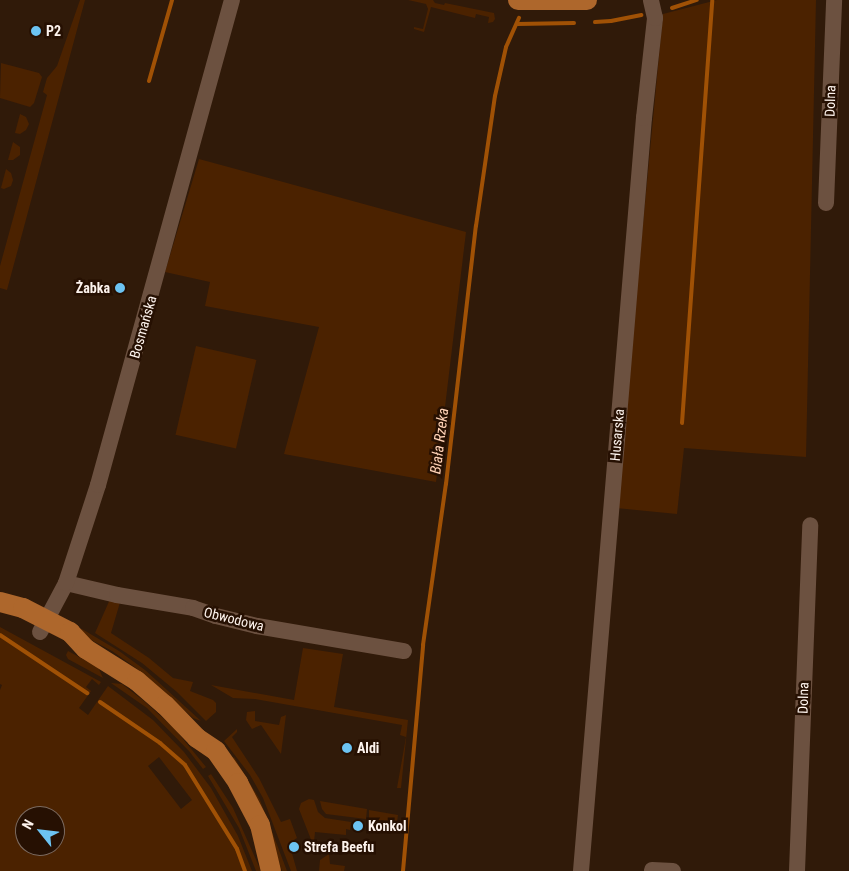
<!DOCTYPE html>
<meta charset="utf-8">
<style>
body{margin:0}
#map{position:relative;width:849px;height:871px;overflow:hidden;background:#301a09;font-family:"Roboto Condensed",sans-serif}
div>[style]{position:absolute}
[style*='--x']{left:calc(var(--x)*1px);top:calc(var(--y)*1px);width:calc(var(--w)*1px);rotate:calc(var(--a)*1deg)}
.green>*{inset:0;background:#4b2200;transform-origin:0 0}
.stream>*{height:4px;margin:-2px;padding:0 2px;transform-origin:2px;border-radius:2px;background:#a05105}
.minor>*{height:16px;margin:-8px;padding:0 8px;transform-origin:8px;border-radius:8px;background:#6c5140}
.major>*{height:20px;margin:-10px;padding:0 10px;transform-origin:10px;border-radius:10px;background:#ae672c}
.dots>*{width:14px;height:14px;translate:-50% -50%;box-sizing:border-box;border:2px solid #261002;border-radius:50%}
span{translate:-50% -50%;white-space:nowrap;text-align:center;line-height:1.15;-webkit-text-stroke:5px #261002;paint-order:stroke}
.poi-label{font-size:14px;color:#fdf3ed;font-weight:700}
.left{translate:0 -50%;text-align:left}
.right{translate:-100% -50%;text-align:right}
.street-label{font-size:14px;color:#fdf3ed}
.water-label{font-size:15px;color:#ffd2b6;font-style:italic}
.north{position:absolute;left:15px;top:806px;width:50px;height:50px;box-sizing:border-box;background:#261002;border:1px solid #7c6b60;border-radius:50%;rotate:299deg;font-size:14px;font-weight:700;line-height:20px;text-align:center;color:#fdf3ed}
.north::after{content:'';display:block;margin:auto;width:18px;height:22px;background:#6cc3f2;clip-path:polygon(50% 0,100% 100%,50% 72%,0 100%)}
</style>
<div id="map">
<div class="green">
<i style="clip-path:polygon(80px 0,85px 0,7px 290px,0 288px,0 266px,47px 95px,43px 92px,47px 78px,57px 66px)"></i>
<i style="clip-path:polygon(408px 0,433px 0,435px 3px,444px 5px,445px 3px,489px 12px,494px 13px,495px 19px,493px 22px,488px 23px,489px 17px,476px 14px,475px 18px,431px 7px,424px 32px,414px 29px,414px 27px,423px 29px,428px 9px,426px 4px)"></i>
<i style="clip-path:polygon(717px 0,816px 0,806px 457px,684px 448px,677px 514px,616px 508px,663px 14px)"></i>
<i style="clip-path:polygon(1px 63px,39px 73px,42px 77px,34px 103px,30px 107px,0 98px)"></i>
<i style="clip-path:polygon(20px 114px,26px 117px,29px 124px,26px 130px,20px 134px,15px 133px)"></i>
<i style="clip-path:polygon(13px 142px,20px 147px,20px 155px,13px 160px,8px 160px)"></i>
<i style="clip-path:polygon(199px 159px,466px 232px,436px 482px,284px 454px,319px 327px,205px 306px,210px 282px,165px 272px)"></i>
<i style="clip-path:polygon(6px 169px,11px 173px,13px 180px,11px 186px,4px 189px,1px 188px)"></i>
<i style="left:196px;top:346px;width:62px;height:91px;rotate:13deg"></i>
<i style="clip-path:polygon(111px 597px,121px 599px,111px 633px,149px 658px,173px 678px,193px 682px,190px 691px,213px 700px,216px 703px,216px 712px,206px 721px,177px 692px,142px 663px,95px 633px)"></i>
<i style="clip-path:polygon(evenodd,0 627px,101px 682px,99px 685px,92px 679px,86px 687px,91px 691px,79px 708px,88px 715px,108px 686px,153px 720px,184px 752px,211px 788px,238px 836px,252px 871px,0 871px,0 690px,2px 685px,0 684px,0 627px,159px 757px,192px 800px,181px 809px,148px 766px,159px 757px,0 627px,25px 816px,55px 816px,55px 846px,25px 846px,25px 816px)"></i>
<i style="clip-path:polygon(82px 629px,119px 651px,145px 670px,201px 721px,193px 718px,136px 668px,112px 651px,78px 633px)"></i>
<i style="clip-path:polygon(303px 648px,343px 654px,334px 707px,408px 720px,401px 788px,397px 788px,406px 737px,400px 735px,402px 725px,255px 699px,233px 698px,211px 685px,294px 700px)"></i>
<i style="clip-path:polygon(68px 651px,98px 667px,103px 678px,68px 659px,66px 655px)"></i>
<i style="clip-path:polygon(111px 683px,122px 684px,144px 701px,174px 728px,206px 767px,203px 769px,189px 751px,147px 708px)"></i>
<i style="clip-path:polygon(255px 711px,255px 721px,279px 725px,281px 717px,286px 715px,281px 754px,261px 725px,252px 729px,246px 720px,247px 712px)"></i>
<i style="clip-path:polygon(237px 729px,237px 732px,232px 737px,259px 778px,281px 822px,290px 819px,297px 838px,289px 843px,297px 871px,291px 871px,263px 798px,250px 775px,224px 741px)"></i>
<i style="clip-path:polygon(234px 757px,260px 800px,287px 871px,282px 871px,275px 850px,228px 762px)"></i>
<i style="clip-path:polygon(211px 774px,233px 808px,261px 871px,256px 871px,239px 828px,208px 776px)"></i>
<i style="clip-path:polygon(309px 799px,314px 800px,318px 812px,325px 818px,351px 822px,350px 830px,346px 829px,346px 835px,315px 832px,314px 842px,312px 842px,299px 809px,301px 803px)"></i>
<i style="clip-path:polygon(320px 801px,367px 809px,366px 819px,326px 814px,322px 809px)"></i>
<i style="clip-path:polygon(369px 810px,398px 815px,397px 822px,369px 819px)"></i>
<i style="clip-path:polygon(329px 854px,330px 864px,345px 866px,344px 871px,319px 871px,320px 860px)"></i>
</div>
<div class="stream">
<i style="--x:672;--y:8;--w:26;--a:-18"></i>
<i style="--x:595;--y:22;--w:16;--a:-4"></i>
<i style="--x:611;--y:21;--w:31;--a:-11"></i>
<i style="--x:517;--y:24;--w:57;--a:-1"></i>
<i style="--x:149;--y:81;--w:84;--a:-74.1"></i>
<i style="--x:682;--y:423;--w:424;--a:-85.9"></i>
<i style="--x:0;--y:635;--w:105;--a:33.7"></i>
<i style="--x:100;--y:702;--w:73;--a:34.3"></i>
<i style="--x:160;--y:743;--w:33;--a:41"></i>
<i style="--x:185;--y:765;--w:99;--a:58.2"></i>
<i style="--x:237;--y:849;--w:23;--a:70"></i>
<i style="--x:403;--y:871;--w:227;--a:-84.9"></i>
<i style="--x:423;--y:645;--w:163;--a:-81.9"></i>
<i style="--x:446;--y:484;--w:260;--a:-83.4"></i>
<i style="--x:476;--y:226;--w:131;--a:-81.7"></i>
<i style="--x:495;--y:96;--w:50;--a:-77.3"></i>
<i style="--x:506;--y:47;--w:32;--a:-66"></i>
</div>
<div class="minor">
<i style="--x:826;--y:203;--w:203;--a:-87.7"></i>
<i style="--x:66;--y:583;--w:52;--a:13.2"></i>
<i style="--x:117;--y:595;--w:77;--a:9.7"></i>
<i style="--x:193;--y:608;--w:24;--a:19"></i>
<i style="--x:216;--y:616;--w:42;--a:13.7"></i>
<i style="--x:257;--y:626;--w:149;--a:9.7"></i>
<i style="--x:40;--y:632;--w:55;--a:-62"></i>
<i style="--x:66;--y:583;--w:103;--a:-71.9"></i>
<i style="--x:98;--y:485;--w:503;--a:-74.56"></i>
<i style="--x:652;--y:870;--w:21;--a:3"></i>
<i style="--x:581;--y:871;--w:756;--a:-85.22"></i>
<i style="--x:644;--y:118;--w:101;--a:-83.7"></i>
<i style="--x:655;--y:18;--w:18;--a:-103"></i>
<i style="--x:797;--y:871;--w:346;--a:-87.8"></i>
</div>
<div class="major">
<i style="--x:518;--y:0;--w:69;--a:0"></i>
<i style="--x:0;--y:602;--w:24;--a:15"></i>
<i style="--x:23;--y:608;--w:53;--a:27.1"></i>
<i style="--x:70;--y:632;--w:23;--a:47"></i>
<i style="--x:86;--y:649;--w:60;--a:32.1"></i>
<i style="--x:137;--y:681;--w:37;--a:41"></i>
<i style="--x:165;--y:705;--w:46;--a:45.9"></i>
<i style="--x:197;--y:738;--w:23;--a:34"></i>
<i style="--x:216;--y:751;--w:39;--a:55"></i>
<i style="--x:238;--y:783;--w:47;--a:62.4"></i>
<i style="--x:260;--y:825;--w:47;--a:76.6"></i>
</div>
<div class="dots">
<i style="left:36px;top:31px;background:#6cc3f2"></i>
<i style="left:120px;top:288px;background:#6cc3f2"></i>
<i style="left:347px;top:748px;background:#6cc3f2"></i>
<i style="left:358px;top:826px;background:#6cc3f2"></i>
<i style="left:294px;top:847px;background:#6cc3f2"></i>
</div>
<div class="poi-label">
<span class="left" style="left:46px;top:31px">P2</span>
<span class="right" style="left:110px;top:288px">Żabka</span>
<span class="left" style="left:357px;top:748px">Aldi</span>
<span class="left" style="left:368px;top:826px">Konkol</span>
<span class="left" style="left:304px;top:847px">Strefa Beefu</span>
</div>
<div class="street-label">
<span style="left:830px;top:101px;rotate:-88deg">Dolna</span>
<span style="left:143px;top:327px;rotate:-74deg">Bosmańska</span>
<span style="left:617px;top:435px;rotate:-85deg">Husarska</span>
<span style="left:234px;top:619px;rotate:14deg">Obwodowa</span>
<span style="left:803px;top:698px;rotate:-88deg">Dolna</span>
</div>
<div class="water-label">
<span style="left:440px;top:441px;rotate:-83deg">Biała Rzeka</span>
</div>
<div class="north">N</div>
</div>
